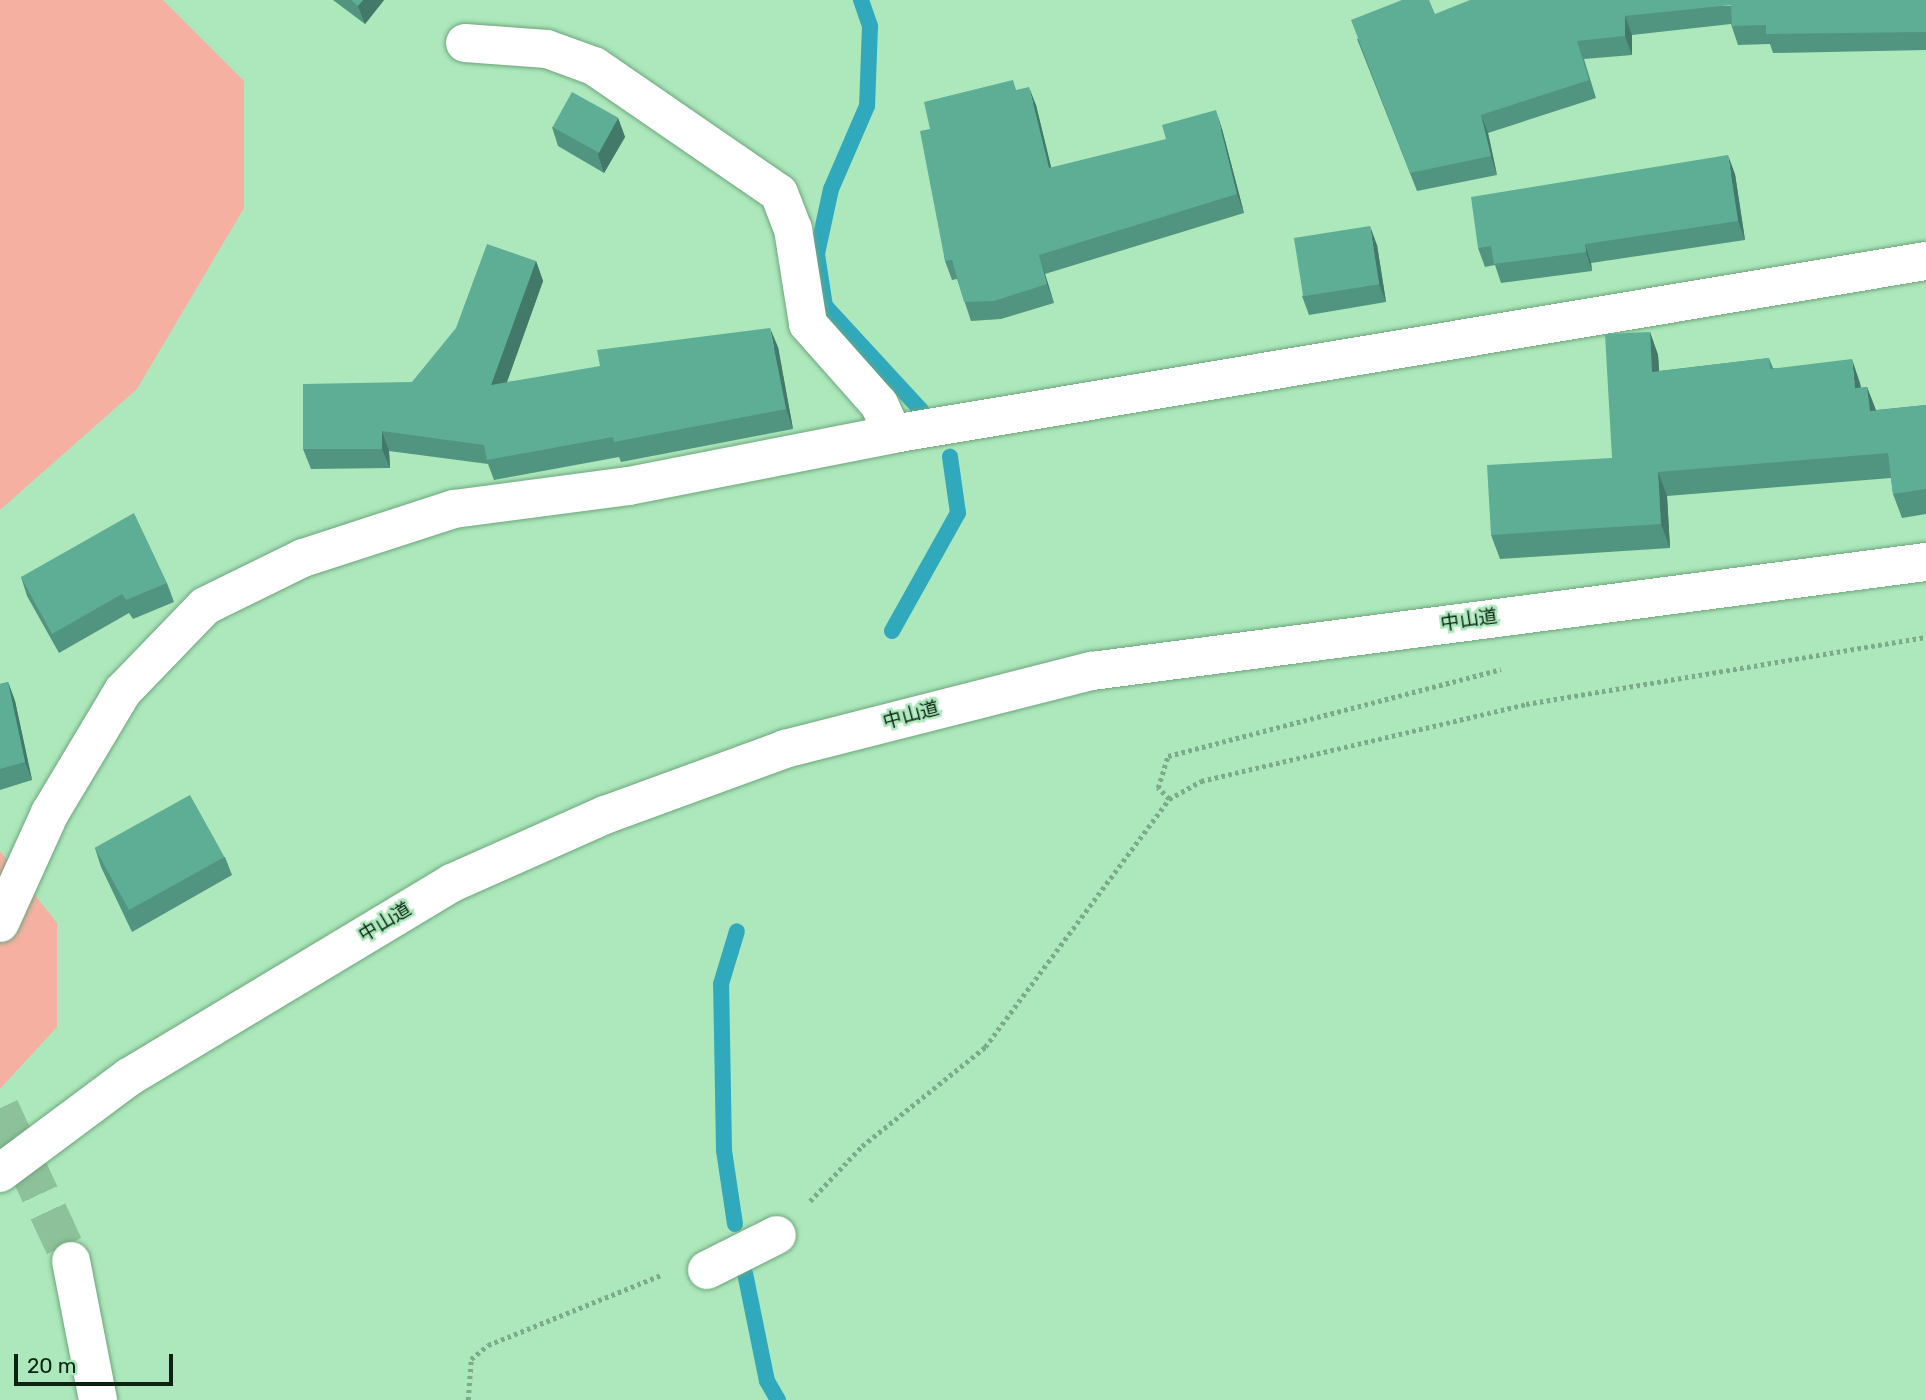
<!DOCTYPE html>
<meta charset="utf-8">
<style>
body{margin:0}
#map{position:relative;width:1926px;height:1400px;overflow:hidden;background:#ade8bc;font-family:Rubik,"Noto Sans JP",sans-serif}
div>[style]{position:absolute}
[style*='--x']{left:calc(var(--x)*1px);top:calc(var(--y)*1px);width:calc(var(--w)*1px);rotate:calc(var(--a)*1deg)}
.green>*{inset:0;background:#f5b0a2}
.stream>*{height:16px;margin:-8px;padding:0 8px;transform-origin:8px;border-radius:8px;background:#30a9bd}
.street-tunnel>*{height:38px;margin-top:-19px;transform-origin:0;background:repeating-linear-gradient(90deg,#8dc19a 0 38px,transparent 0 57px)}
.path>*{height:4.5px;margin-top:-2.25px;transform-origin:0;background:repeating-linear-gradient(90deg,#7bab88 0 3.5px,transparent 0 7px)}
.roads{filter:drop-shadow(0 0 2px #6da57c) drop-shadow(0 0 2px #6da57c)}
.street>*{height:38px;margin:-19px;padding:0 19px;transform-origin:19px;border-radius:19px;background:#fff}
.secondary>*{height:38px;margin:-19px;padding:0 19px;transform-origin:19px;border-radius:19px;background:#fff}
.wall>*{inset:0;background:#519580}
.shaded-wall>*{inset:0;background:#427968}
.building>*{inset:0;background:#5ead95;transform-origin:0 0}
span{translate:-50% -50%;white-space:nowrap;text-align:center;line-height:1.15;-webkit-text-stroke:5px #ade8bc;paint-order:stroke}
.street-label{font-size:19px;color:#0c2313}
.scale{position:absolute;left:14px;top:1354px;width:159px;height:32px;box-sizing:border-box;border:4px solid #0c2313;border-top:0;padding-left:9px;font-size:21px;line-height:24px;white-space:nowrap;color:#0c2313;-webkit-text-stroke:5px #ade8bc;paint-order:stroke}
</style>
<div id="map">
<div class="green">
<i style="clip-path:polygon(0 0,163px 0,244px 81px,244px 208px,137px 389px,0 510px)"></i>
<i style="clip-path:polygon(0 851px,57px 923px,57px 1027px,0 1089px)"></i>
</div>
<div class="stream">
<i style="--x:861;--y:0;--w:28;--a:71"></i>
<i style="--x:870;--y:26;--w:80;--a:92.1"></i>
<i style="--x:867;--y:106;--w:90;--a:113.4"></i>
<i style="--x:831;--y:189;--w:66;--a:102.2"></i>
<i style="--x:817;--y:254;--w:53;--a:81.3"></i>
<i style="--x:825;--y:306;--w:142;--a:47.3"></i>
<i style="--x:892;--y:631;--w:135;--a:-60.8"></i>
<i style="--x:958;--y:513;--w:57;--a:-98.1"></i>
<i style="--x:735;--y:1224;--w:75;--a:-98.5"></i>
<i style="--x:724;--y:1150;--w:166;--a:-91"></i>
<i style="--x:721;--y:984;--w:55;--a:-73.2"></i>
<i style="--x:745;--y:1273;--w:110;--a:78.5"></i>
<i style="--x:767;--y:1381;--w:22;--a:60"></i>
</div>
<div class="street-tunnel">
<i style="--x:0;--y:1108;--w:169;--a:65.1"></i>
</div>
<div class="path">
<i style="--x:1169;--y:799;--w:16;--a:-135"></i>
<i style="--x:1158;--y:788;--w:34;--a:-73"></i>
<i style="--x:1168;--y:756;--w:344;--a:-14.6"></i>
<i style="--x:810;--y:1201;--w:76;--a:-46.6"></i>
<i style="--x:862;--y:1146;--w:158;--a:-38.8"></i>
<i style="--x:985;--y:1047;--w:309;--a:-53.4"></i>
<i style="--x:1169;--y:799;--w:37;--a:-29"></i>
<i style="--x:1201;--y:781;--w:334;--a:-13.3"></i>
<i style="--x:1526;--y:704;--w:406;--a:-9.5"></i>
<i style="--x:468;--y:1400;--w:41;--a:-85.8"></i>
<i style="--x:471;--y:1359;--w:22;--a:-39"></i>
<i style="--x:488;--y:1345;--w:187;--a:-22"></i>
</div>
<div class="roads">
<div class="street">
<i style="--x:465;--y:43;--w:82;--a:4.2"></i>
<i style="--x:547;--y:49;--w:50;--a:19.9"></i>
<i style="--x:594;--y:66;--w:224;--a:34.5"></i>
<i style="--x:779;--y:193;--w:39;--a:69"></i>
<i style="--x:793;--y:229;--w:96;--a:81"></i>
<i style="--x:808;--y:324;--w:107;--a:48.4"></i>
<i style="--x:879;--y:404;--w:33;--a:65"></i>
<i style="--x:0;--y:923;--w:121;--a:-65.6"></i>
<i style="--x:50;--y:813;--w:142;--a:-59.1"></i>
<i style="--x:123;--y:691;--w:118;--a:-46"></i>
<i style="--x:205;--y:606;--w:109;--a:-26.1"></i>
<i style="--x:303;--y:558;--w:159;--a:-18"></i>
<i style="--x:454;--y:509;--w:177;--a:-7.5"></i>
<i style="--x:629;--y:486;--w:269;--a:-11.1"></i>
<i style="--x:893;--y:434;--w:1047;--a:-9.51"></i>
<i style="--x:71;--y:1261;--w:142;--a:79"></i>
<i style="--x:707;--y:1270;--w:78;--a:-26.6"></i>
</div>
<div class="secondary">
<i style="--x:0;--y:1173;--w:161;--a:-36.7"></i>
<i style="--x:129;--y:1077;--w:377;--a:-31"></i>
<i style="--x:452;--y:883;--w:167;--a:-24"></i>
<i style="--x:605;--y:815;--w:192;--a:-20.1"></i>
<i style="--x:785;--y:749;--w:317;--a:-14.3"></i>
<i style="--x:1092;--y:671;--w:841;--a:-7.45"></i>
</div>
</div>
<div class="wall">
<i style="clip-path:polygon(333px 0,384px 0,365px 24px)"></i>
<i style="clip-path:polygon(1926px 0,1926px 50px,1773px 53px,1770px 44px,1738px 45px,1731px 24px,1632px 35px,1632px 55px,1584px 59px,1596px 98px,1488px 133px,1497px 175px,1417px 191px,1357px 39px,1435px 14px)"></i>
<i style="clip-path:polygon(1016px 90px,1036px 105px,1051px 168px,1222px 129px,1244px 213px,1045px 274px,1054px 303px,1001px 319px,971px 321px,957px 279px,952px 280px,945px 261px,930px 129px)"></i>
<i style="clip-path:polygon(618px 118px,625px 137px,604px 173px,558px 146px,552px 127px)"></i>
<i style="clip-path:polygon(1735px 174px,1745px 240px,1591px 263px,1592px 271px,1501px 283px,1495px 265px,1485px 267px,1478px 248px)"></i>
<i style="clip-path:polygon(1377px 245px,1386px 302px,1309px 315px,1302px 296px)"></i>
<i style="clip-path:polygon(536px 261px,543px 281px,507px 382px,778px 347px,793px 429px,621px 462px,619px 457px,494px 480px,488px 464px,389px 451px,390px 468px,311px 469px,303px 449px,412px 382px)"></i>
<i style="clip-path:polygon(1650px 332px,1658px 355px,1659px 371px,1769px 358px,1773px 368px,1860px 383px,1861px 388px,1867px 387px,1876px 410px,1926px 405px,1926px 514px,1902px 518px,1893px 494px,1891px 478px,1667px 496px,1670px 548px,1500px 559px,1491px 535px,1612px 458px)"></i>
<i style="clip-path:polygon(21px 577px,167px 583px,174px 602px,133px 619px,129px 613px,59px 653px,27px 596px)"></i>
<i style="clip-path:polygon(8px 682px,15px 701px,32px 780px,0 790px,0 684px)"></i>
<i style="clip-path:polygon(95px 848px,225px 857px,232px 875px,132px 932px,101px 867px)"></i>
</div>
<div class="shaded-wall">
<i style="clip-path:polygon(363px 0,384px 0,365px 24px,358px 6px)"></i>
<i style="clip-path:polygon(1625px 16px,1632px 35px,1632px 55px,1625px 36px)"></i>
<i style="clip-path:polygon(1029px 87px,1036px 105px,1056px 187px,1049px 168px)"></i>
<i style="clip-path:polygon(1216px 110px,1222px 129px,1244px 213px,1237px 194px)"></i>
<i style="clip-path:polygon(1481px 115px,1488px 133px,1497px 175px,1491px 156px)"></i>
<i style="clip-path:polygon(618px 118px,625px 137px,604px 173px,598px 154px)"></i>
<i style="clip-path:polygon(1728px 155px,1735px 174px,1745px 240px,1738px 221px)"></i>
<i style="clip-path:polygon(1370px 226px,1377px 245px,1386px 302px,1379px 284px)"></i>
<i style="clip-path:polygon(1585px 244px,1591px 263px,1592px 271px,1586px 252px)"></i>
<i style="clip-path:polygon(1039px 255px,1045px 274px,1054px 303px,1047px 284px)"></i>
<i style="clip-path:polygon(536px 261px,543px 281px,499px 404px,491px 385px)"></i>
<i style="clip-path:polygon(770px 328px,778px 347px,793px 429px,786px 409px)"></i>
<i style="clip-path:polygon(1650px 332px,1658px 355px,1661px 396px,1652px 372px)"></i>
<i style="clip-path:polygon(1852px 359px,1860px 383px,1864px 412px,1855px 388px)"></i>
<i style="clip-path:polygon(1867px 387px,1876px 411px,1870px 411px)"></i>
<i style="clip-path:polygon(382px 431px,389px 451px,390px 468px,382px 449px)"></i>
<i style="clip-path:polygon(1658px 472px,1667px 496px,1670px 548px,1661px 524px)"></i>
<i style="clip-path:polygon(8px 682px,15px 701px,32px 780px,25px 762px)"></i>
</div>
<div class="building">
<i style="clip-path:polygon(351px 0,363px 0,358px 6px)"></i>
<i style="clip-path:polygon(1402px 0,1429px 0,1435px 14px,1470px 0,1926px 0,1926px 32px,1766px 34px,1766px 25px,1732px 26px,1731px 5px,1625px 16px,1625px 36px,1577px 41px,1589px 80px,1481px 115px,1491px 156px,1410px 173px,1351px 20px)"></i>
<i style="clip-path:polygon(1013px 80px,1016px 90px,1029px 87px,1049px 168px,1166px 139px,1162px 125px,1216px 110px,1237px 194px,1039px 255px,1047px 284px,994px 301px,964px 302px,952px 260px,945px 261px,920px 131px,930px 129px,924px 102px)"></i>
<i style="left:572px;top:92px;width:53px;height:40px;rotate:29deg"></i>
<i style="clip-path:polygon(1728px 155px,1738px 221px,1585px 244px,1586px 252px,1494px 264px,1491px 246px,1478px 248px,1471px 197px)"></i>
<i style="left:1370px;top:226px;width:59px;height:77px;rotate:81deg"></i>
<i style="clip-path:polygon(487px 244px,536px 261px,491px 385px,600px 366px,597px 350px,770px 328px,786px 409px,614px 442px,613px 437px,487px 460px,484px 445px,382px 431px,382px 449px,303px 449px,303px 384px,412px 382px,456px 328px)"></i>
<i style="clip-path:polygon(1650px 332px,1652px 372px,1769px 358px,1770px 369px,1852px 359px,1855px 388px,1867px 387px,1870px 411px,1926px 405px,1926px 489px,1893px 494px,1888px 453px,1658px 472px,1661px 524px,1491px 535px,1487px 465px,1612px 458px,1605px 334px)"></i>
<i style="clip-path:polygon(134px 513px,167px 583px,126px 600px,122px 594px,52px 634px,21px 577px)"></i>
<i style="clip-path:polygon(8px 682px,25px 762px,0 769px,0 684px)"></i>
<i style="left:190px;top:795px;width:71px;height:109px;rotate:61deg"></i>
</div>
<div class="street-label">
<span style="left:1469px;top:620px;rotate:-8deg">中山道</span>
<span style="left:911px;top:715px;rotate:-15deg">中山道</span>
<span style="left:385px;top:922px;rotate:-31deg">中山道</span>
</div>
<div class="scale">20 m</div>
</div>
